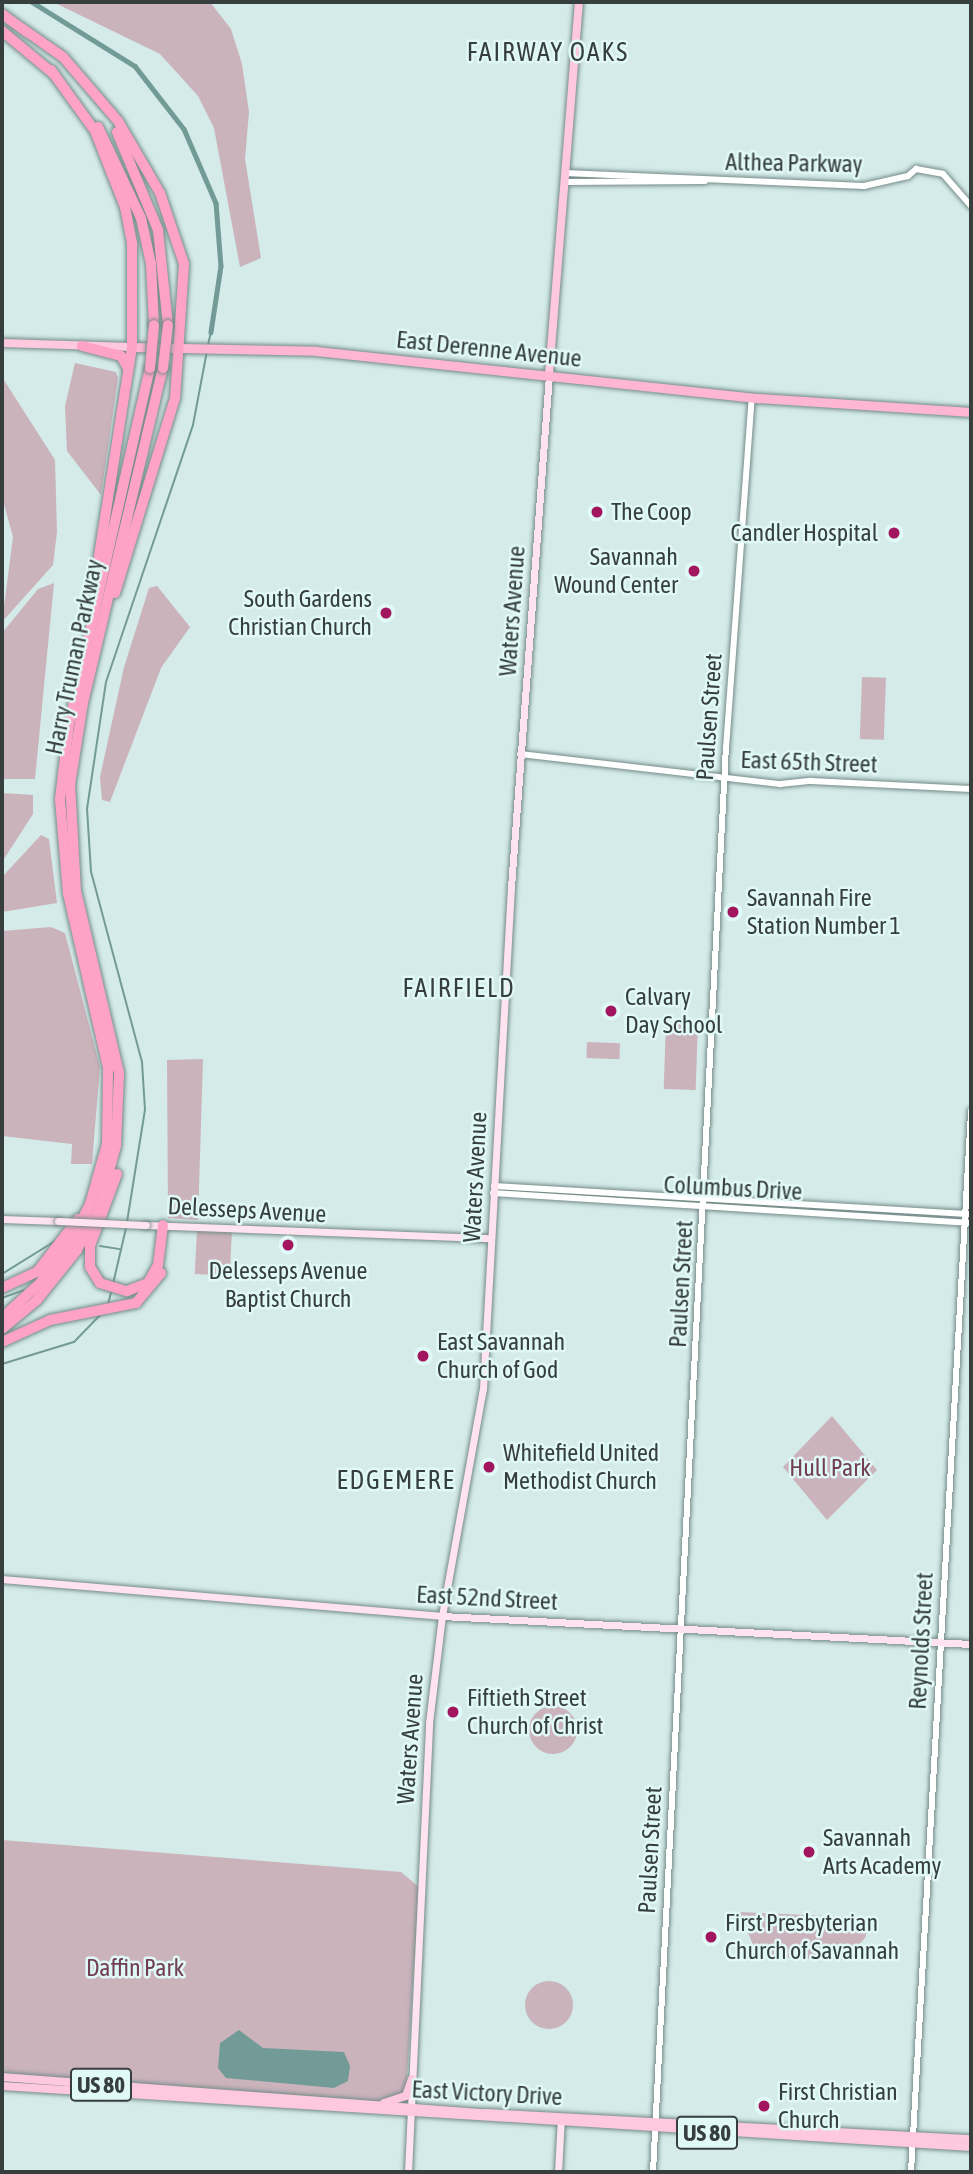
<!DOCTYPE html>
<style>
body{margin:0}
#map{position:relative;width:973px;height:2174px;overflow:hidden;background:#d4ebe9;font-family:"Asap Condensed",sans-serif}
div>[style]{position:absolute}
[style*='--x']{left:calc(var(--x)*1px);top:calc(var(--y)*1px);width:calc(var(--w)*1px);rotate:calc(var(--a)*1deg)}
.green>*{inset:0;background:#cbb3bb;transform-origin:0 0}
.round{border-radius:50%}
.water>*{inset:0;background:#729b98}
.stream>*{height:2px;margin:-1px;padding:0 1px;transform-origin:1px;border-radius:1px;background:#729b98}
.canal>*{height:4.5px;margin:-2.25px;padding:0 2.25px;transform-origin:2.25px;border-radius:2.25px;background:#729b98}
.roads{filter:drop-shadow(0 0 2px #758b89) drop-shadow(0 0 2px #758b89)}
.tertiary>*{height:6px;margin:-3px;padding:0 3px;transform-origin:3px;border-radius:3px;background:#fff}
.secondary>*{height:7px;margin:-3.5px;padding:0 3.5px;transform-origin:3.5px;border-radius:3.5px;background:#ffe3ee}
.primary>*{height:8px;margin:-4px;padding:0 4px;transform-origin:4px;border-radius:4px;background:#fec8dd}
.trunk>*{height:9px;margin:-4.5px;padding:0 4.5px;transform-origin:4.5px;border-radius:4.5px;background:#feb6d2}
.motorway>*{height:10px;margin:-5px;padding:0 5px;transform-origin:5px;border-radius:5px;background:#fea3c6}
.bridges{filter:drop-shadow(0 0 2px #758b89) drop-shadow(0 0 2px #758b89)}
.secondary-bridge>*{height:7px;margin:-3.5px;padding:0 3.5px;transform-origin:3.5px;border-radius:3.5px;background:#ffe3ee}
.motorway-bridge>*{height:10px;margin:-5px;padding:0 5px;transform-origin:5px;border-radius:5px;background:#fea3c6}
.dots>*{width:19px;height:19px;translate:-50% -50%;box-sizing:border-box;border:4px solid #e1f9f6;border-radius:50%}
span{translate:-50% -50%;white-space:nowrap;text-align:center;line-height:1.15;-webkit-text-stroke:5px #e1f9f6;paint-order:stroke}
.shield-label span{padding:2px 5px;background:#e1f9f6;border:2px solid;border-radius:5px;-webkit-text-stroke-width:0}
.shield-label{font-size:23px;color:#363f3e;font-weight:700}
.street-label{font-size:24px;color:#363f3e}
.poi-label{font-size:24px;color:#363f3e}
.left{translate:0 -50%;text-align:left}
.right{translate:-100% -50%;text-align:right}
.park-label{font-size:24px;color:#713e52}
.neighbourhood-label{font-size:26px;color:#363f3e;letter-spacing:2px}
.frame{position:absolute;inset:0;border:4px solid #363f3e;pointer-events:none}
</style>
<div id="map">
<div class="green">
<i style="clip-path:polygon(53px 2px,210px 2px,231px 29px,242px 64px,249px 112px,245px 159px,261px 258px,240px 267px,214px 128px,198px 96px,160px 54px)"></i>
<i style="clip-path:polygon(75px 363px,116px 372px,118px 378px,101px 495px,67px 451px,65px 406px)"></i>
<i style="clip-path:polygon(2px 377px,55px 460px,57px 532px,53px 565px,2px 622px,13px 537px,2px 497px)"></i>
<i style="clip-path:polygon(54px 583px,35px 779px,2px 779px,2px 633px,38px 589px)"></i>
<i style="clip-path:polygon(157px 586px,190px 627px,161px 668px,110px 802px,102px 800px,100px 777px,124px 667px,149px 588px)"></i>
<i style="left:862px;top:677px;width:24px;height:62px;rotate:2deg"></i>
<i style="clip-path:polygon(2px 793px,33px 795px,33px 814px,2px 862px)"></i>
<i style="clip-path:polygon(41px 835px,49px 839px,57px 903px,2px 912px,2px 877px)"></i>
<i style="clip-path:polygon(51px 927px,65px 933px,100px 1067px,92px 1164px,71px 1164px,72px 1144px,2px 1136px,2px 931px)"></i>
<i style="left:666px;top:1022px;width:32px;height:67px;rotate:2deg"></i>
<i style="left:587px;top:1042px;width:33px;height:16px;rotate:2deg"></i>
<i style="clip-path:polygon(203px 1059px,198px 1220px,168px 1218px,167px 1060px)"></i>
<i style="left:197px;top:1230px;width:35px;height:44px;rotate:3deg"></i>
<i style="clip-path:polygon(832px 1416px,877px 1470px,827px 1520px,783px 1467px)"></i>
<i class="round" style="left:529px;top:1706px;width:48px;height:48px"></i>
<i style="clip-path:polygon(2px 1840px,401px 1872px,419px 1887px,406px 2093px,389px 2102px,2px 2074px)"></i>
<i style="clip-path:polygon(739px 1912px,871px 1918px,865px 1938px,845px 1960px,790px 1958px,758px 1956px)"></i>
<i class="round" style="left:525px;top:1981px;width:48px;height:48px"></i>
</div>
<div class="water">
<i style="clip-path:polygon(239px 2030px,263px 2048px,344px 2052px,350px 2066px,348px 2081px,334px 2088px,226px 2078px,218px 2068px,220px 2043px)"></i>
</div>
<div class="stream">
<i style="--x:208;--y:345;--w:13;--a:-77"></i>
<i style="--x:127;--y:1222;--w:113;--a:-80.9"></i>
<i style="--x:145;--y:1110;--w:48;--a:-93.6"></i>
<i style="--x:142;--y:1062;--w:197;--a:-105"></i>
<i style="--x:91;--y:872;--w:63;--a:-93.6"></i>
<i style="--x:87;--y:809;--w:128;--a:-81.5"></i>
<i style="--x:106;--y:682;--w:271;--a:-71.3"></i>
<i style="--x:193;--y:425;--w:75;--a:-79.3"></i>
<i style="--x:100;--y:1246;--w:20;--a:9"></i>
<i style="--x:2;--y:1274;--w:62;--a:-31.9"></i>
<i style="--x:113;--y:1284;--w:57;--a:-76.9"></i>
<i style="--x:2;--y:1298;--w:23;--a:-20"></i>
<i style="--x:108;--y:1304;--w:16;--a:-75"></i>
<i style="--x:2;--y:1364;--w:75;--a:-17"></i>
<i style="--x:74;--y:1342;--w:39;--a:-46"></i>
</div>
<div class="canal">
<i style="--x:32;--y:2;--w:121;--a:31.9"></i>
<i style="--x:135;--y:66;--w:80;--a:52.1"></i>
<i style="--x:184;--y:129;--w:81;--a:66.6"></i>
<i style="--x:216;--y:203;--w:63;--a:85.5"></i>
<i style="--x:221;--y:266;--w:67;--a:98.6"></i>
</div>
<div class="roads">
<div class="tertiary">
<i style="--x:565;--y:173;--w:299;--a:2.5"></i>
<i style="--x:864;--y:186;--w:45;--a:-12.8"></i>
<i style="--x:908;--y:176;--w:11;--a:-41"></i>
<i style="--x:916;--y:169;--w:27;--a:10"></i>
<i style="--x:943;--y:174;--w:43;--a:48.8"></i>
<i style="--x:565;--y:182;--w:140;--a:-0.4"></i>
<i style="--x:520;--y:754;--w:262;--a:6.6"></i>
<i style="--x:780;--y:784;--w:31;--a:-6"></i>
<i style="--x:811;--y:781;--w:160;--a:2.9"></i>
<i style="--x:494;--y:1186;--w:478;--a:3.4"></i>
<i style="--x:493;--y:1193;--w:479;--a:3.6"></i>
<i style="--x:653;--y:2172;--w:1426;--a:-87.07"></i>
<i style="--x:726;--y:748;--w:352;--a:-85.8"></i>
<i style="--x:911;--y:2172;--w:1063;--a:-86.76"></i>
</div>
<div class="secondary">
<i style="--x:2;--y:1219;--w:56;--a:2"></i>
<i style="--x:146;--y:1225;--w:345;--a:2.2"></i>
<i style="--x:2;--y:1579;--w:442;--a:4.8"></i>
<i style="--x:442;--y:1616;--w:530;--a:3.03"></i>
<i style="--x:408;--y:2172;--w:449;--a:-87.3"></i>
<i style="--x:429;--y:1723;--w:108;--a:-83.1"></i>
<i style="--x:442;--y:1616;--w:231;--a:-79.8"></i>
<i style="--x:483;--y:1389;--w:503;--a:-86.81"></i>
<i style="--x:511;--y:887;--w:514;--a:-85.76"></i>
<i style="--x:558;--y:2172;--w:55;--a:-86.9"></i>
</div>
<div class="primary">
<i style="--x:2;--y:343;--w:130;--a:1.8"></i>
<i style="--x:549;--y:374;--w:373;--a:-85.4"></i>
<i style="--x:2;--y:2077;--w:485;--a:4.3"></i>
<i style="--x:486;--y:2113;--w:486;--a:3.1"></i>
<i style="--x:2;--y:2086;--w:971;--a:3.6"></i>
<i style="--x:384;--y:2103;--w:23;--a:-18"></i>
<i style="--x:406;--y:2096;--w:18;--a:-71"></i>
</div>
<div class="trunk">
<i style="--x:132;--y:347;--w:184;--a:1.2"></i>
<i style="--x:316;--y:351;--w:445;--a:6.1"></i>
<i style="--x:759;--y:398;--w:212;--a:3.8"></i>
</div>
<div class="motorway">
<i style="--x:2;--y:14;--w:32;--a:36"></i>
<i style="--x:23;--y:29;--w:49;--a:35"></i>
<i style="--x:63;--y:57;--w:84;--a:49.3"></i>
<i style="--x:118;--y:121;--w:83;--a:59.7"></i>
<i style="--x:160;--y:193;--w:75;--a:71.3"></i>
<i style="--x:184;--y:264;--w:134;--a:93.8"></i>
<i style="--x:175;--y:398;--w:204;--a:107.1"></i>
<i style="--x:2;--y:31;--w:69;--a:39.7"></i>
<i style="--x:51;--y:70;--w:75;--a:54.2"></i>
<i style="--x:95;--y:131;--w:82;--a:68.5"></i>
<i style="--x:125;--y:207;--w:38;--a:79"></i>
<i style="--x:132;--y:244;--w:103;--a:90"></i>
<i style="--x:132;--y:347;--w:248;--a:99"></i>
<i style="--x:98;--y:127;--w:101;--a:64.7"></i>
<i style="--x:141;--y:218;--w:47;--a:77.7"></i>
<i style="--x:151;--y:264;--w:61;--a:87.2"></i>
<i style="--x:117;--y:132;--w:106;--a:67.3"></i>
<i style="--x:158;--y:230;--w:96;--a:84"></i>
<i style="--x:82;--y:346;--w:40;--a:14.4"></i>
<i style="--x:121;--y:356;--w:14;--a:60"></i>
<i style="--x:117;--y:1174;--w:77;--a:110.6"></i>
<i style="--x:90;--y:1246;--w:21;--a:90"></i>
<i style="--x:90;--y:1267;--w:19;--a:58"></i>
<i style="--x:100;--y:1283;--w:28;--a:17"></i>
<i style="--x:127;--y:1291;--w:22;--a:-21"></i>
<i style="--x:148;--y:1283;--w:21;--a:-61"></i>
<i style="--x:158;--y:1265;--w:40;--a:-82.9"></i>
<i style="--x:2;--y:1288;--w:38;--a:-25"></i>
<i style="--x:37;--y:1272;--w:67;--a:-52.3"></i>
<i style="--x:2;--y:1318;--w:53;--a:-42.7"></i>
<i style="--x:41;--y:1282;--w:46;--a:-52.9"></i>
<i style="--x:69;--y:1245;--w:46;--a:-62.9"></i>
<i style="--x:90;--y:1204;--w:62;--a:-74.2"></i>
<i style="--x:107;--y:1144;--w:76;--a:-89.2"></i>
<i style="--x:108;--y:1068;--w:180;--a:-102.9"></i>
<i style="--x:68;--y:893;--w:94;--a:-94.9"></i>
<i style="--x:60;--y:799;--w:76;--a:-83.2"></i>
<i style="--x:69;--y:724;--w:365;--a:-77.2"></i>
<i style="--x:2;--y:1329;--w:45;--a:-39.6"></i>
<i style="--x:37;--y:1300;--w:64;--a:-51.3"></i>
<i style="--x:77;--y:1250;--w:47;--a:-62.4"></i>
<i style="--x:99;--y:1208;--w:64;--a:-74.7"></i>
<i style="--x:116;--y:1146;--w:73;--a:-87.6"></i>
<i style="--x:119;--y:1073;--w:187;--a:-103.3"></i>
<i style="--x:76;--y:891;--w:106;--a:-93.2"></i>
<i style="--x:70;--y:785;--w:83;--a:-81"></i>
<i style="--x:83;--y:703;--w:344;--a:-76.6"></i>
<i style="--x:2;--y:1342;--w:53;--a:-24.6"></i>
<i style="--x:50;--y:1320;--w:88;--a:-11.2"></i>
<i style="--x:136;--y:1303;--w:39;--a:-50"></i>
</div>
</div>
<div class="bridges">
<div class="secondary-bridge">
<i style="--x:58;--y:1221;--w:88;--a:2.6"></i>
</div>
<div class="motorway-bridge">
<i style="--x:150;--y:368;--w:43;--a:-84.7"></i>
<i style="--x:163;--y:368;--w:43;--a:-83.4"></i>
</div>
</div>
<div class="dots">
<i style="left:597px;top:512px;background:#a1165f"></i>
<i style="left:894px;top:533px;background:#a1165f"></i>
<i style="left:694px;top:571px;background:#a1165f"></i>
<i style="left:386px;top:613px;background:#a1165f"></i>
<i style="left:733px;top:912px;background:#a1165f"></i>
<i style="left:611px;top:1011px;background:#a1165f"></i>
<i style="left:288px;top:1245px;background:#a1165f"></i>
<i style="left:423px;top:1356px;background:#a1165f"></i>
<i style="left:489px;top:1467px;background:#a1165f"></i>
<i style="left:453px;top:1712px;background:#a1165f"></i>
<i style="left:809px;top:1852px;background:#a1165f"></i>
<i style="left:711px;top:1937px;background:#a1165f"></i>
<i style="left:764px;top:2106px;background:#a1165f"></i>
</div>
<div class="shield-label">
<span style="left:101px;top:2085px">US 80</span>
<span style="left:707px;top:2133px">US 80</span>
</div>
<div class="street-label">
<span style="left:794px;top:163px;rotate:1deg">Althea Parkway</span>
<span style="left:489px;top:349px;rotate:6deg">East Derenne Avenue</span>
<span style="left:512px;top:611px;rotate:-86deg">Waters Avenue</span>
<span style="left:74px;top:657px;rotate:-78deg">Harry Truman Parkway</span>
<span style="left:709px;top:717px;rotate:-86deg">Paulsen Street</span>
<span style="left:809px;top:762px;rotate:2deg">East 65th Street</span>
<span style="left:475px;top:1177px;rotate:-87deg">Waters Avenue</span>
<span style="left:733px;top:1188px;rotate:3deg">Columbus Drive</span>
<span style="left:247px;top:1210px;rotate:3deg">Delesseps Avenue</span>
<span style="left:681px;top:1284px;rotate:-87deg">Paulsen Street</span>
<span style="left:487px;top:1598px;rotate:3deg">East 52nd Street</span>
<span style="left:921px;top:1641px;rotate:-87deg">Reynolds Street</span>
<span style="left:410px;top:1739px;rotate:-86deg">Waters Avenue</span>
<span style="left:650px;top:1850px;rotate:-87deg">Paulsen Street</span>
<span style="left:487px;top:2093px;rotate:3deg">East Victory Drive</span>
</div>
<div class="poi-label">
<span class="left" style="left:611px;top:512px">The Coop</span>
<span class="right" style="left:878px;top:533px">Candler Hospital</span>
<span class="right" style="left:678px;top:571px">Savannah<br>Wound Center</span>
<span class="right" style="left:372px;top:613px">South Gardens<br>Christian Church</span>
<span class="left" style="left:747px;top:912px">Savannah Fire<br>Station Number 1</span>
<span class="left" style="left:625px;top:1011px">Calvary<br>Day School</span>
<span style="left:288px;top:1285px">Delesseps Avenue<br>Baptist Church</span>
<span class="left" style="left:437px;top:1356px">East Savannah<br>Church of God</span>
<span class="left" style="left:503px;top:1467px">Whitefield United<br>Methodist Church</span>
<span class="left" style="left:467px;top:1712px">Fiftieth Street<br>Church of Christ</span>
<span class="left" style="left:823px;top:1852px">Savannah<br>Arts Academy</span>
<span class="left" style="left:725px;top:1937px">First Presbyterian<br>Church of Savannah</span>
<span class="left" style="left:778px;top:2106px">First Christian<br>Church</span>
</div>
<div class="park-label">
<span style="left:830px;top:1468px">Hull Park</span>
<span style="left:135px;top:1968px">Daffin Park</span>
</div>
<div class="neighbourhood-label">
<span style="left:548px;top:53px">FAIRWAY OAKS</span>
<span style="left:459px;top:989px">FAIRFIELD</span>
<span style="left:396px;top:1481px">EDGEMERE</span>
</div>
<div class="frame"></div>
</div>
